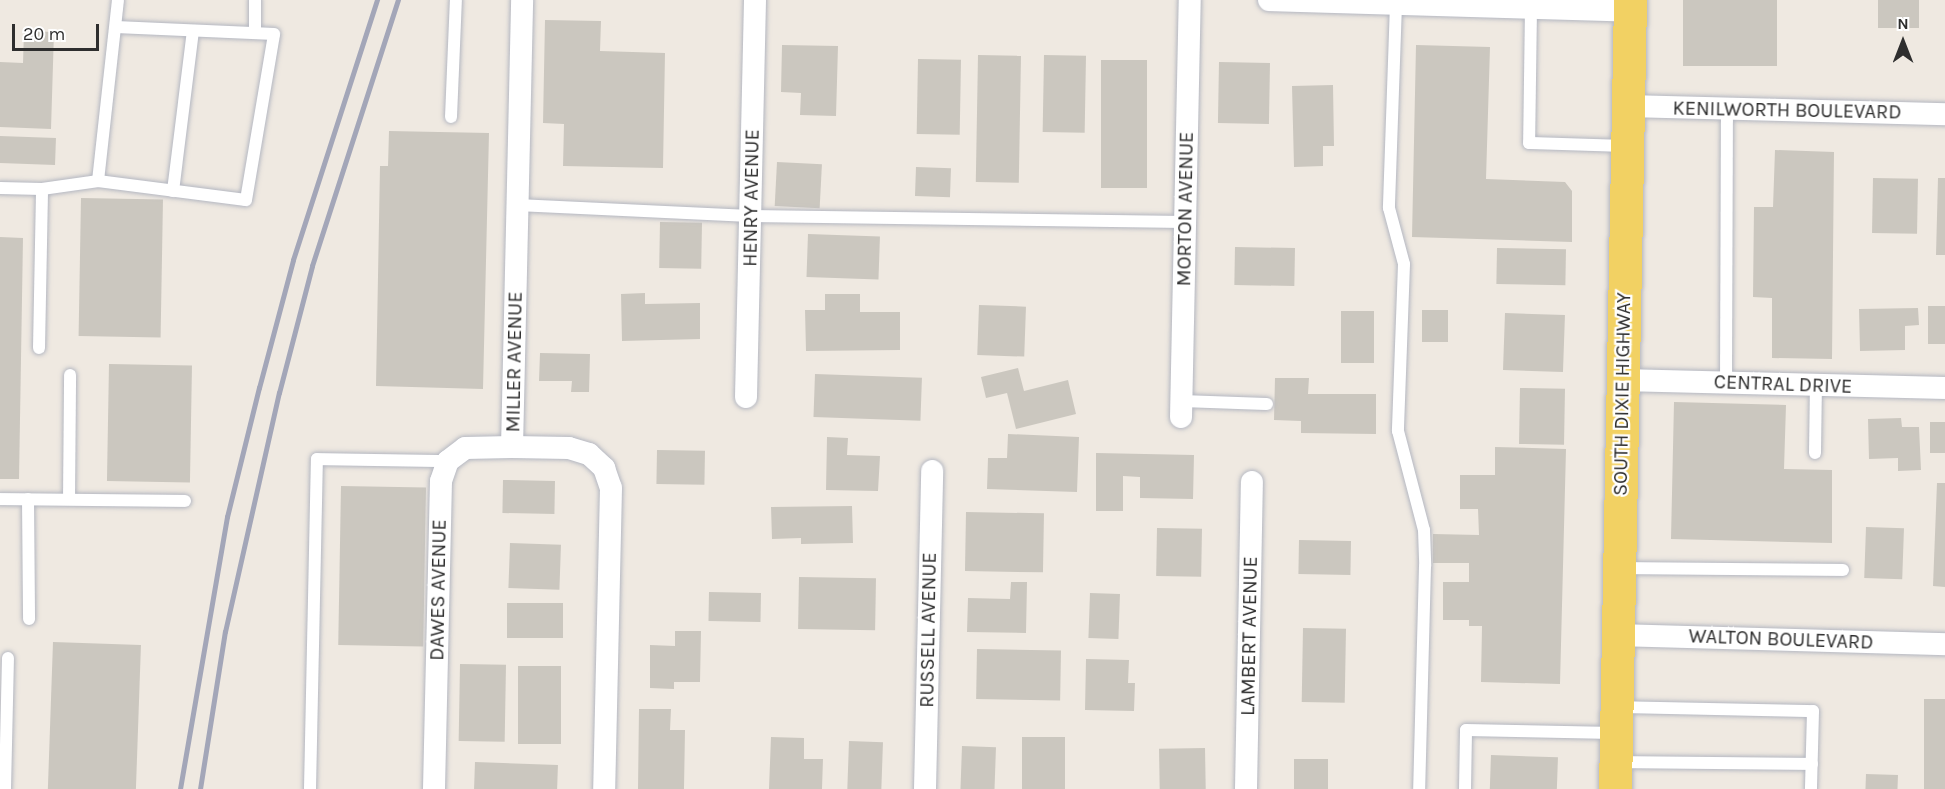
<!DOCTYPE html>
<style>
body{margin:0}
#map{position:relative;width:1945px;height:789px;overflow:hidden;background:#efe9e1;font-family:Karla,sans-serif}
div>[style]{position:absolute}
[style*='--x']{left:calc(var(--x)*1px);top:calc(var(--y)*1px);width:calc(var(--w)*1px);rotate:calc(var(--a)*1deg)}
.building>*{inset:0;background:#cbc7bf;transform-origin:0 0}
.roads{filter:drop-shadow(0 0 2px #b4b7c1) drop-shadow(0 0 2px #b4b7c1)}
.service>*{height:12px;margin:-6px;padding:0 6px;transform-origin:6px;border-radius:6px;background:#fff}
.minor>*{height:22px;margin:-11px;padding:0 11px;transform-origin:11px;border-radius:11px;background:#fff}
.primary>*{height:33px;margin:-16.5px;padding:0 16.5px;transform-origin:16.5px;border-radius:16.5px;background:#f2d163}
.rail>*{height:4.5px;margin:-2.25px;padding:0 2.25px;transform-origin:2.25px;border-radius:2.25px;background:#a3a6b8}
span{translate:-50% -50%;white-space:nowrap;text-align:center;line-height:1.15;-webkit-text-stroke:4.5px #fff;paint-order:stroke}
.street-label{font-size:20px;color:#2e2e2e}
.north{position:absolute;left:1873px;top:12px;width:60px;height:60px;-webkit-text-stroke:4px #fff;paint-order:stroke;rotate:0deg;font-size:16px;font-weight:700;line-height:24px;text-align:center;color:#2e2e2e}
.north::after{content:'';display:block;margin:auto;width:21px;height:27px;background:#2e2e2e;clip-path:polygon(50% 0,100% 100%,50% 72%,0 100%)}
.scale{position:absolute;left:12px;top:24px;width:87px;height:27px;box-sizing:border-box;border:3px solid #2e2e2e;border-top:0;padding-left:8px;font-size:18px;line-height:21px;white-space:nowrap;color:#2e2e2e;-webkit-text-stroke:4px #fff;paint-order:stroke}
</style>
<div id="map">
<div class="building">
<i style="left:1683px;top:0;width:94px;height:66px"></i>
<i style="left:1878px;top:0;width:41px;height:28px"></i>
<i style="clip-path:polygon(545px 20px,601px 21px,600px 51px,665px 53px,663px 168px,563px 166px,564px 124px,543px 123px)"></i>
<i style="clip-path:polygon(24px 31px,54px 32px,51px 129px,0 127px,0 62px,23px 63px)"></i>
<i style="clip-path:polygon(782px 45px,838px 46px,836px 116px,800px 115px,801px 93px,781px 92px)"></i>
<i style="clip-path:polygon(1416px 45px,1490px 47px,1486px 179px,1565px 182px,1572px 191px,1572px 242px,1412px 237px)"></i>
<i style="left:978px;top:55px;width:43px;height:127px;rotate:1deg"></i>
<i style="left:1044px;top:55px;width:42px;height:77px;rotate:1deg"></i>
<i style="left:918px;top:59px;width:43px;height:75px;rotate:1deg"></i>
<i style="left:1101px;top:60px;width:46px;height:128px"></i>
<i style="left:1219px;top:62px;width:51px;height:61px;rotate:1deg"></i>
<i style="clip-path:polygon(1333px 85px,1334px 146px,1323px 146px,1323px 166px,1294px 167px,1292px 86px)"></i>
<i style="clip-path:polygon(389px 131px,489px 133px,483px 389px,376px 386px,380px 166px,388px 166px)"></i>
<i style="left:0;top:136px;width:56px;height:27px;rotate:2deg"></i>
<i style="clip-path:polygon(1775px 150px,1834px 152px,1832px 359px,1772px 358px,1772px 298px,1753px 297px,1754px 207px,1773px 207px)"></i>
<i style="left:777px;top:162px;width:45px;height:44px;rotate:3deg"></i>
<i style="left:916px;top:167px;width:35px;height:29px;rotate:2deg"></i>
<i style="left:1873px;top:178px;width:45px;height:55px;rotate:1deg"></i>
<i style="clip-path:polygon(1938px 178px,1945px 178px,1945px 255px,1936px 255px)"></i>
<i style="left:81px;top:198px;width:82px;height:138px;rotate:1deg"></i>
<i style="left:660px;top:222px;width:42px;height:46px;rotate:1deg"></i>
<i style="left:808px;top:234px;width:72px;height:43px;rotate:2deg"></i>
<i style="clip-path:polygon(0 237px,23px 238px,19px 479px,0 479px)"></i>
<i style="left:1235px;top:247px;width:60px;height:38px;rotate:1deg"></i>
<i style="left:1497px;top:248px;width:69px;height:36px;rotate:1deg"></i>
<i style="clip-path:polygon(645px 293px,645px 304px,700px 303px,700px 339px,622px 341px,621px 294px)"></i>
<i style="clip-path:polygon(825px 294px,860px 294px,860px 312px,900px 312px,900px 350px,806px 351px,805px 310px,825px 310px)"></i>
<i style="left:979px;top:305px;width:47px;height:50px;rotate:2deg"></i>
<i style="left:1928px;top:306px;width:17px;height:38px"></i>
<i style="clip-path:polygon(1918px 308px,1919px 325px,1905px 326px,1905px 350px,1860px 351px,1859px 309px)"></i>
<i style="left:1422px;top:310px;width:26px;height:32px"></i>
<i style="left:1341px;top:311px;width:33px;height:52px"></i>
<i style="left:1505px;top:313px;width:60px;height:57px;rotate:2deg"></i>
<i style="clip-path:polygon(540px 353px,590px 354px,589px 392px,571px 392px,572px 381px,539px 381px)"></i>
<i style="left:109px;top:364px;width:83px;height:117px;rotate:1deg"></i>
<i style="clip-path:polygon(1018px 368px,1024px 391px,1068px 380px,1076px 414px,1016px 429px,1007px 393px,986px 398px,981px 377px)"></i>
<i style="left:815px;top:374px;width:107px;height:43px;rotate:2deg"></i>
<i style="clip-path:polygon(1275px 378px,1309px 378px,1308px 394px,1376px 394px,1376px 434px,1301px 433px,1301px 421px,1274px 420px)"></i>
<i style="left:1520px;top:388px;width:45px;height:56px;rotate:1deg"></i>
<i style="clip-path:polygon(1674px 402px,1786px 405px,1784px 469px,1832px 470px,1832px 543px,1671px 539px)"></i>
<i style="clip-path:polygon(1901px 418px,1902px 427px,1919px 427px,1921px 470px,1898px 471px,1898px 458px,1869px 459px,1868px 419px)"></i>
<i style="left:1930px;top:422px;width:15px;height:31px"></i>
<i style="clip-path:polygon(1008px 434px,1079px 437px,1077px 492px,987px 489px,988px 458px,1007px 458px)"></i>
<i style="clip-path:polygon(827px 437px,848px 438px,847px 455px,880px 456px,878px 491px,826px 490px)"></i>
<i style="clip-path:polygon(1495px 447px,1566px 449px,1560px 684px,1481px 682px,1482px 626px,1469px 626px,1469px 620px,1443px 620px,1443px 582px,1469px 582px,1469px 563px,1433px 563px,1433px 534px,1479px 535px,1478px 509px,1460px 509px,1460px 475px,1495px 475px)"></i>
<i style="left:657px;top:450px;width:48px;height:34px;rotate:1deg"></i>
<i style="clip-path:polygon(1096px 453px,1194px 455px,1193px 499px,1140px 498px,1140px 477px,1123px 476px,1123px 511px,1096px 511px)"></i>
<i style="left:503px;top:480px;width:52px;height:33px;rotate:1deg"></i>
<i style="clip-path:polygon(1937px 483px,1945px 483px,1945px 587px,1933px 586px)"></i>
<i style="left:341px;top:486px;width:85px;height:159px;rotate:1deg"></i>
<i style="clip-path:polygon(852px 506px,853px 543px,801px 544px,801px 538px,772px 539px,771px 507px)"></i>
<i style="left:966px;top:512px;width:78px;height:59px;rotate:1deg"></i>
<i style="left:1866px;top:527px;width:38px;height:51px;rotate:2deg"></i>
<i style="left:1157px;top:528px;width:45px;height:48px;rotate:1deg"></i>
<i style="left:1299px;top:540px;width:52px;height:34px;rotate:1deg"></i>
<i style="left:510px;top:543px;width:51px;height:45px;rotate:2deg"></i>
<i style="left:799px;top:577px;width:77px;height:52px;rotate:1deg"></i>
<i style="clip-path:polygon(1011px 582px,1027px 582px,1026px 633px,967px 632px,968px 598px,1010px 599px)"></i>
<i style="left:709px;top:592px;width:52px;height:29px;rotate:1deg"></i>
<i style="left:1090px;top:593px;width:30px;height:45px;rotate:2deg"></i>
<i style="left:507px;top:603px;width:56px;height:35px"></i>
<i style="left:1303px;top:628px;width:43px;height:74px;rotate:1deg"></i>
<i style="clip-path:polygon(675px 631px,701px 631px,700px 682px,674px 682px,674px 689px,650px 688px,650px 645px,675px 646px)"></i>
<i style="left:53px;top:642px;width:88px;height:147px;rotate:2deg"></i>
<i style="left:977px;top:649px;width:84px;height:50px;rotate:1deg"></i>
<i style="clip-path:polygon(1086px 659px,1129px 660px,1128px 683px,1135px 683px,1134px 711px,1085px 710px)"></i>
<i style="left:460px;top:664px;width:46px;height:77px;rotate:1deg"></i>
<i style="left:518px;top:666px;width:43px;height:78px"></i>
<i style="left:1924px;top:699px;width:21px;height:90px"></i>
<i style="clip-path:polygon(639px 709px,671px 709px,670px 730px,685px 730px,684px 789px,638px 789px)"></i>
<i style="clip-path:polygon(771px 737px,804px 738px,804px 759px,823px 759px,822px 789px,769px 789px)"></i>
<i style="left:1022px;top:737px;width:43px;height:52px"></i>
<i style="left:849px;top:741px;width:34px;height:48px;rotate:2deg"></i>
<i style="left:962px;top:746px;width:34px;height:43px;rotate:2deg"></i>
<i style="left:1205px;top:748px;width:41px;height:46px;rotate:89deg"></i>
<i style="left:1491px;top:755px;width:67px;height:34px;rotate:2deg"></i>
<i style="left:1294px;top:759px;width:34px;height:30px"></i>
<i style="left:475px;top:762px;width:83px;height:27px;rotate:2deg"></i>
<i style="left:1866px;top:774px;width:32px;height:15px;rotate:2deg"></i>
</div>
<div class="roads">
<div class="service">
<i style="--x:255;--y:0;--w:33;--a:90"></i>
<i style="--x:1396;--y:4;--w:204;--a:92"></i>
<i style="--x:1389;--y:208;--w:58;--a:75"></i>
<i style="--x:1404;--y:264;--w:167;--a:92.1"></i>
<i style="--x:1398;--y:431;--w:102;--a:75.3"></i>
<i style="--x:1424;--y:530;--w:36;--a:88"></i>
<i style="--x:1425;--y:566;--w:223;--a:91.5"></i>
<i style="--x:1531;--y:8;--w:135;--a:90.8"></i>
<i style="--x:1529;--y:143;--w:98;--a:1.8"></i>
<i style="--x:451;--y:117;--w:117;--a:-87.6"></i>
<i style="--x:98;--y:181;--w:182;--a:-83.7"></i>
<i style="--x:0;--y:188;--w:42;--a:1.4"></i>
<i style="--x:42;--y:189;--w:57;--a:-8.1"></i>
<i style="--x:98;--y:181;--w:149;--a:7.3"></i>
<i style="--x:246;--y:200;--w:168;--a:-80.4"></i>
<i style="--x:274;--y:34;--w:158;--a:-177.5"></i>
<i style="--x:173;--y:191;--w:161;--a:-82.9"></i>
<i style="--x:517;--y:205;--w:233;--a:2.7"></i>
<i style="--x:750;--y:216;--w:435;--a:0.8"></i>
<i style="--x:39;--y:348;--w:159;--a:-88.9"></i>
<i style="--x:1726;--y:382;--w:274;--a:-89.8"></i>
<i style="--x:1181;--y:401;--w:86;--a:2"></i>
<i style="--x:1815;--y:453;--w:68;--a:-89.2"></i>
<i style="--x:0;--y:499;--w:185;--a:0.6"></i>
<i style="--x:28;--y:499;--w:120;--a:89.5"></i>
<i style="--x:69;--y:499;--w:124;--a:-89.5"></i>
<i style="--x:1620;--y:568;--w:223;--a:0.5"></i>
<i style="--x:1617;--y:707;--w:196;--a:1.2"></i>
<i style="--x:1813;--y:711;--w:78;--a:91.5"></i>
<i style="--x:1616;--y:762;--w:196;--a:0.6"></i>
<i style="--x:5;--y:789;--w:131;--a:-88.7"></i>
<i style="--x:310;--y:789;--w:330;--a:-88.8"></i>
<i style="--x:317;--y:459;--w:131;--a:0.9"></i>
<i style="--x:1465;--y:789;--w:59;--a:-89"></i>
<i style="--x:1466;--y:730;--w:148;--a:1.2"></i>
</div>
<div class="minor">
<i style="--x:1269;--y:0;--w:361;--a:1.7"></i>
<i style="--x:1629;--y:106;--w:316;--a:1.5"></i>
<i style="--x:1622;--y:380;--w:323;--a:1.4"></i>
<i style="--x:746;--y:397;--w:397;--a:-88.7"></i>
<i style="--x:1181;--y:417;--w:417;--a:-88.8"></i>
<i style="--x:512;--y:447;--w:447;--a:-88.7"></i>
<i style="--x:1618;--y:635;--w:327;--a:1.6"></i>
<i style="--x:434;--y:789;--w:308;--a:-88.7"></i>
<i style="--x:441;--y:481;--w:21;--a:-71"></i>
<i style="--x:448;--y:461;--w:21;--a:-37"></i>
<i style="--x:465;--y:448;--w:47;--a:-1.2"></i>
<i style="--x:512;--y:447;--w:57;--a:1"></i>
<i style="--x:569;--y:448;--w:21;--a:17"></i>
<i style="--x:589;--y:454;--w:21;--a:43"></i>
<i style="--x:604;--y:468;--w:21;--a:71"></i>
<i style="--x:611;--y:488;--w:301;--a:91.3"></i>
<i style="--x:925;--y:789;--w:318;--a:-88.7"></i>
<i style="--x:1246;--y:789;--w:307;--a:-88.9"></i>
</div>
<div class="primary">
<i style="--x:1615;--y:789;--w:789;--a:-88.91"></i>
</div>
</div>
<div class="rail">
<i style="--x:180;--y:789;--w:276;--a:-80.2"></i>
<i style="--x:227;--y:517;--w:133;--a:-76.1"></i>
<i style="--x:259;--y:388;--w:132;--a:-75.1"></i>
<i style="--x:293;--y:260;--w:273;--a:-72.1"></i>
<i style="--x:200;--y:789;--w:159;--a:-81"></i>
<i style="--x:225;--y:632;--w:245;--a:-77.3"></i>
<i style="--x:279;--y:393;--w:131;--a:-75.4"></i>
<i style="--x:312;--y:266;--w:280;--a:-72.1"></i>
</div>
<div class="street-label">
<span style="left:1787px;top:110px;rotate:1deg">KENILWORTH BOULEVARD</span>
<span style="left:751px;top:198px;rotate:-89deg">HENRY AVENUE</span>
<span style="left:1185px;top:209px;rotate:-89deg">MORTON AVENUE</span>
<span style="left:514px;top:362px;rotate:-89deg">MILLER AVENUE</span>
<span style="left:1783px;top:384px;rotate:2deg">CENTRAL DRIVE</span>
<span style="left:1622px;top:394px;rotate:-89deg">SOUTH DIXIE HIGHWAY</span>
<span style="left:438px;top:590px;rotate:-89deg">DAWES AVENUE</span>
<span style="left:928px;top:630px;rotate:-89deg">RUSSELL AVENUE</span>
<span style="left:1249px;top:636px;rotate:-89deg">LAMBERT AVENUE</span>
<span style="left:1781px;top:639px;rotate:2deg">WALTON BOULEVARD</span>
</div>
<div class="north">N</div>
<div class="scale">20 m</div>
</div>
